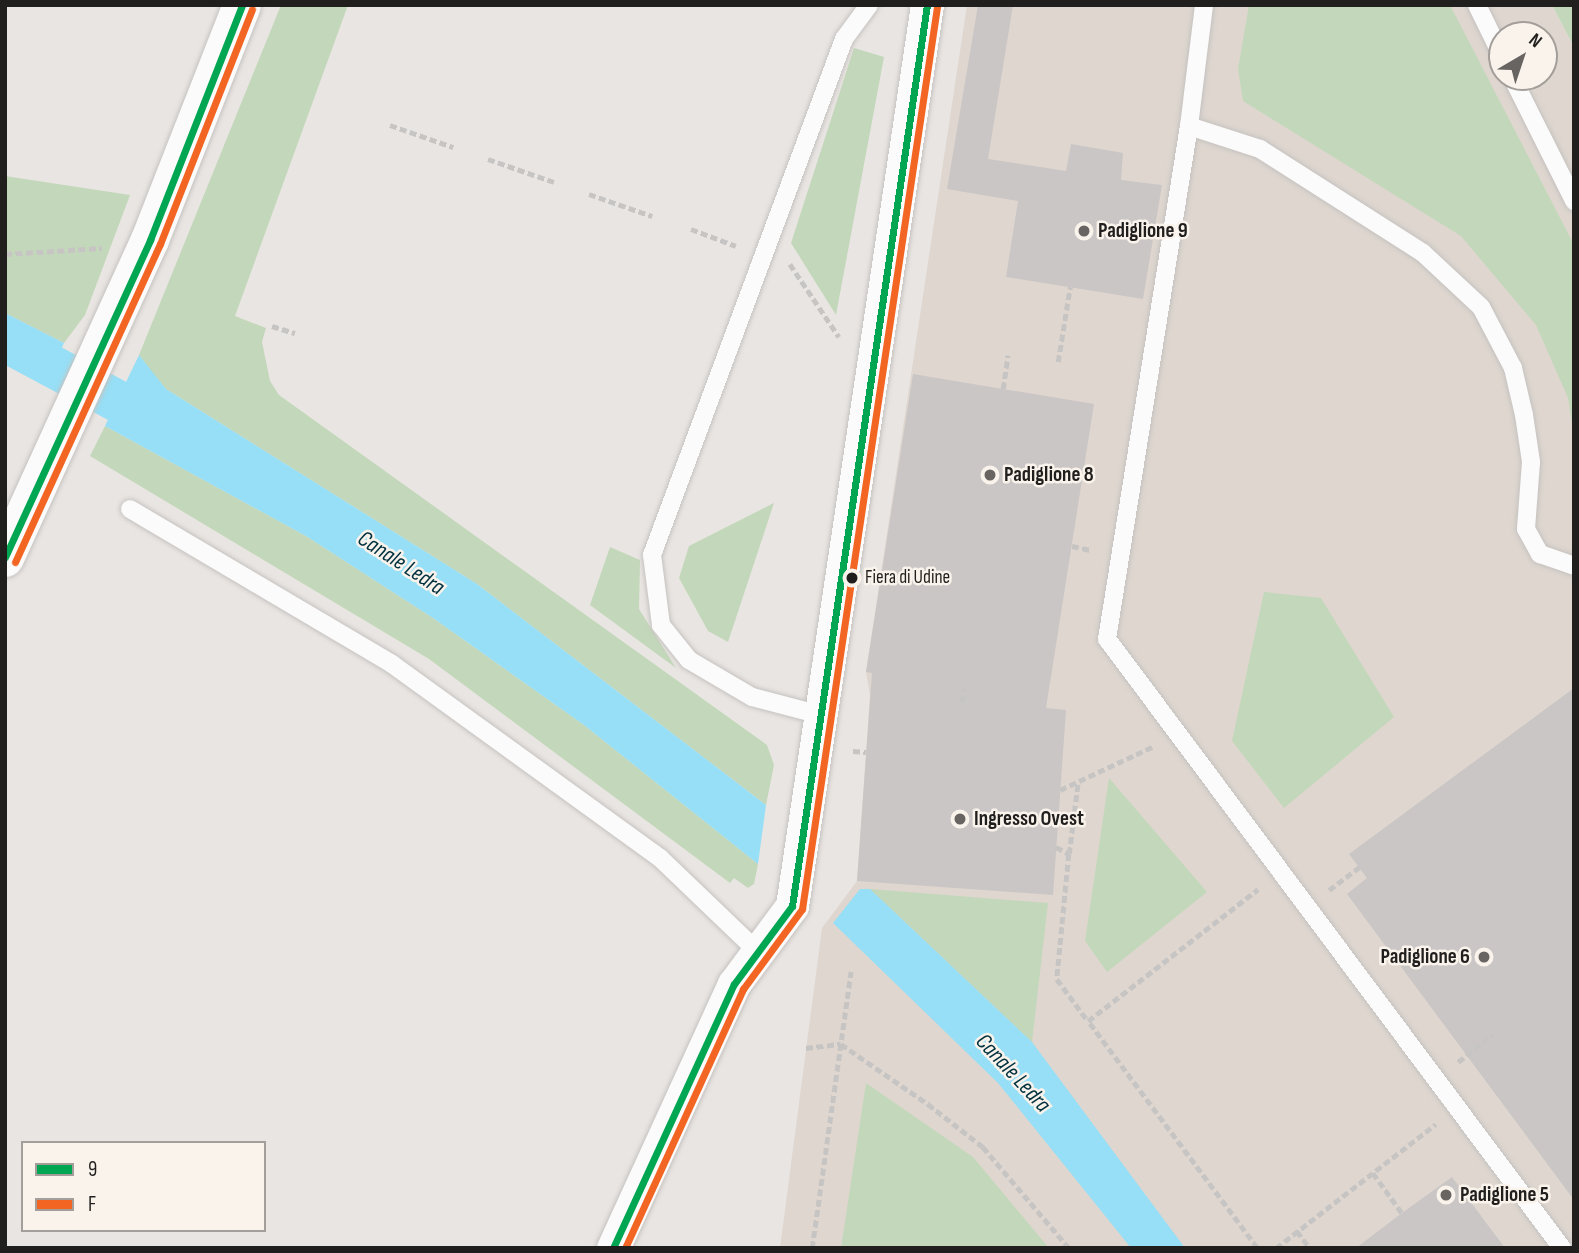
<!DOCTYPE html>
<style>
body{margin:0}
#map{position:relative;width:1579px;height:1253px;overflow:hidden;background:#e9e5e2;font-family:"Sofia Sans Condensed",sans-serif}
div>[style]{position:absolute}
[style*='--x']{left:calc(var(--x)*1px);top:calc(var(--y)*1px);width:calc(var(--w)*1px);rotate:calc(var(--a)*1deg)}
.built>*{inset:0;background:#ded6cf}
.green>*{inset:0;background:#c3d8ba}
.water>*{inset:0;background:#96dff6}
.canal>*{height:42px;margin:-21px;padding:0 21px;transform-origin:21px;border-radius:21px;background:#96dff6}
.building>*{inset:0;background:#cac6c5}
.path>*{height:4.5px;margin-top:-2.25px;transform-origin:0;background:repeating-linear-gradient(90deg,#c7c5c4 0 7px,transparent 0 10.5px)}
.roads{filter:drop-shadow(0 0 2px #c5c2c0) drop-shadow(0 0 2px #c5c2c0)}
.lane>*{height:18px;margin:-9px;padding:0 9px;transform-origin:9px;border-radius:9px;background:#fcfbfb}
.street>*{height:33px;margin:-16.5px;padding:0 16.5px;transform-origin:16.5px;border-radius:16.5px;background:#fcfbfb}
.secondary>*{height:38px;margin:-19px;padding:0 19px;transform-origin:19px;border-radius:19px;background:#fcfbfb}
.bus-1>*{height:7px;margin:-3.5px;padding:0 3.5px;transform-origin:3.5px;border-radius:3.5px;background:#00a651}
.bus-2>*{height:7px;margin:-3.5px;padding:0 3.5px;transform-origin:3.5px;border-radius:3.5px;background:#f26522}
.dots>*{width:19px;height:19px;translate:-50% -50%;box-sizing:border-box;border:4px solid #f9f3ec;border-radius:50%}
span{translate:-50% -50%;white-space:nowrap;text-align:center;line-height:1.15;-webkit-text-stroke:5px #f9f3ec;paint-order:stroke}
.bus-label{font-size:19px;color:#211f1d}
.left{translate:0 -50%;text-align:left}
.poi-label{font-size:21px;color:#211f1d;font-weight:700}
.right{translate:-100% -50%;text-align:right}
.water-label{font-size:23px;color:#00313f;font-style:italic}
.frame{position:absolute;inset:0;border:7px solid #211f1d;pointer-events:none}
.legend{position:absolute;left:21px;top:1141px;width:245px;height:91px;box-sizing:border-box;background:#f9f3ec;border:2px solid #a39e99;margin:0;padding:9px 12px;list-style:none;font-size:21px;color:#211f1d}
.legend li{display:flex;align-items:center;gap:14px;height:35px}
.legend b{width:35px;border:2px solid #a39e99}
.north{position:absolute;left:1488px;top:21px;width:70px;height:70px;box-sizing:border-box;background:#f9f3ec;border:2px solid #a39e99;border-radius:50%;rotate:39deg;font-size:19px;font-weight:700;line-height:28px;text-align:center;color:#211f1d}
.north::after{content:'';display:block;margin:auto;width:24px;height:32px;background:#676462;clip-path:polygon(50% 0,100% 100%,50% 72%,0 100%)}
</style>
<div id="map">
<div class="built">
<i style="clip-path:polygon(evenodd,967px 5px,1552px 5px,1574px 47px,1574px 1248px,780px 1248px,822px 928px,857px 881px,870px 695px,866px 672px,967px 5px,1502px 35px,1544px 35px,1544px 77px,1502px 77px,1502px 35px)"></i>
</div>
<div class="green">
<i style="clip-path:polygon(281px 5px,348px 5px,235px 316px,266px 328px,262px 342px,270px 381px,279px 395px,767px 745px,774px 765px,766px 805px,477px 584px,166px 389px,143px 366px,139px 355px)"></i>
<i style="clip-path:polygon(1249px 5px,1450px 5px,1574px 245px,1574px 436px,1568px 398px,1536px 325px,1461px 236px,1243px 101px,1238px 69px)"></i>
<i style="clip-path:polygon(1552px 5px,1574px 5px,1574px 47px)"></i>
<i style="clip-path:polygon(854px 48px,884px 57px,836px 315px,791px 243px)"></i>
<i style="clip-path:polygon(5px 176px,130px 195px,85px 315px,64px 343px,5px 313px)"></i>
<i style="clip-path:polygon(105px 426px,306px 536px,433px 618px,584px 725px,758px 864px,754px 884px,748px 888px,734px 878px,730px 883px,429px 659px,90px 456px)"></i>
<i style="clip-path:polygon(774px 503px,728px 642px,708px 631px,679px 578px,689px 546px)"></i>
<i style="clip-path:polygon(610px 547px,640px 560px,639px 609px,676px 668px,590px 605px)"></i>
<i style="clip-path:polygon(1264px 592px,1321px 598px,1394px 717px,1284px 808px,1232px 741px)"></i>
<i style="clip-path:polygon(1109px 778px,1207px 892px,1107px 972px,1085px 941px)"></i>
<i style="clip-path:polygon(870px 889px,1048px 903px,1032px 1042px)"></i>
<i style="clip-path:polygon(866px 1083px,973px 1157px,1049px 1248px,841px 1248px)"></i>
</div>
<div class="water">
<i style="clip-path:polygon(5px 313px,64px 343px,45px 383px,5px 363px)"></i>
<i style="clip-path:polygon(139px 355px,166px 389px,477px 584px,766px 805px,758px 864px,584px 725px,433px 618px,306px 536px,105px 426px)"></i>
<i style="clip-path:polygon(860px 889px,870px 889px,1032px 1042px,1185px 1248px,1131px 1248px,998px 1083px,833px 923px)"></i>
</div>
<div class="canal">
<i style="--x:5;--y:341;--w:185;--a:28.1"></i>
</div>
<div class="building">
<i style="clip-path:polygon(978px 5px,1013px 5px,988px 159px,1066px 171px,1071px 144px,1123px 153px,1121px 180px,1162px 185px,1143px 299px,1006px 277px,1018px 201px,947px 189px)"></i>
<i style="clip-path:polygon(913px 374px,1094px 404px,1046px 708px,1066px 710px,1053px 895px,857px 881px,872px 673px,866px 672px)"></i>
<i style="clip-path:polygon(1574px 688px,1574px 1200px,1347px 894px,1367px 878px,1349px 854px)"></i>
<i style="clip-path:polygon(1452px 1177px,1505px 1248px,1356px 1248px,1402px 1213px)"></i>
</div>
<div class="path">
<i style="--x:390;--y:125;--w:67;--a:19.2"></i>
<i style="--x:488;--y:159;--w:70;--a:19.2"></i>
<i style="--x:589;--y:194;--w:67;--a:19.2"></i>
<i style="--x:691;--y:229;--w:48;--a:20.7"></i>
<i style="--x:5;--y:254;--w:97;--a:-3.5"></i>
<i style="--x:790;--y:264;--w:88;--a:56.1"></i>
<i style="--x:272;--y:326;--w:24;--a:17"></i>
<i style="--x:1058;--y:362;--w:76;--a:-80.9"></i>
<i style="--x:1003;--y:389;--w:34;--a:-82"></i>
<i style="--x:1072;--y:546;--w:19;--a:12"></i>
<i style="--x:962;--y:702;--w:14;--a:-82"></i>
<i style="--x:853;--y:751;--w:13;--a:4"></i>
<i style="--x:1060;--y:790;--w:102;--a:-25.1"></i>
<i style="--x:1056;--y:847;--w:15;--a:28"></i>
<i style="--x:1069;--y:854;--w:126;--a:95.5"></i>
<i style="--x:1057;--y:979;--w:52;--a:53.6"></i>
<i style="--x:1069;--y:854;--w:73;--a:-82.9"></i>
<i style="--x:1329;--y:890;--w:38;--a:-37"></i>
<i style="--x:806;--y:1048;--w:35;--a:-7"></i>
<i style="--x:841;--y:1044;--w:106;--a:34.6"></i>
<i style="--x:928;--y:1104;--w:70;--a:38"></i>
<i style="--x:983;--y:1147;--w:133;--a:49.6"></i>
<i style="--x:1458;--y:1062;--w:45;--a:-38.7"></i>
<i style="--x:1373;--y:1173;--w:49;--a:54.1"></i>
<i style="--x:1297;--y:1231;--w:21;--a:53"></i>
<i style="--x:812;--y:1248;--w:279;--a:-82"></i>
<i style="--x:1257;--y:1248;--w:283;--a:-126.7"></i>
<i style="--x:1088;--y:1021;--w:215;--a:-37.8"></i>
<i style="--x:1276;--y:1248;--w:202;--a:-37.8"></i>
</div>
<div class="roads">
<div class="lane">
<i style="--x:1477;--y:5;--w:57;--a:63.9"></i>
<i style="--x:1512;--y:77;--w:139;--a:63.4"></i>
<i style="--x:1189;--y:126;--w:122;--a:-82.9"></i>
<i style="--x:130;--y:509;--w:304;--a:30.6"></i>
<i style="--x:392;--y:664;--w:331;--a:35.9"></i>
<i style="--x:660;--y:858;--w:132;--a:43.8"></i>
<i style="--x:817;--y:714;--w:67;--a:-165.3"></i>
<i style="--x:752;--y:697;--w:73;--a:-149.6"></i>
<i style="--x:689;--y:660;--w:45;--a:-128.7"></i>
<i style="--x:661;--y:625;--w:71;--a:-97.3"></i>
<i style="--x:652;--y:555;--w:551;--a:-69.59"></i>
<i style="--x:844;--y:39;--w:42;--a:-53.7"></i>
<i style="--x:1562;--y:1248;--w:760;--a:-126.76"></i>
<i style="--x:1107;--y:639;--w:520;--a:-80.92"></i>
<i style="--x:1189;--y:126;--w:75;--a:17.9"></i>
<i style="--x:1260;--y:149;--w:193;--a:32.5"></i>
<i style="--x:1423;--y:253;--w:79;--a:43"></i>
<i style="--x:1481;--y:307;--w:69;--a:62.3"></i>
<i style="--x:1513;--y:368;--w:48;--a:76.8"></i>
<i style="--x:1524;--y:415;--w:48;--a:81.5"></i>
<i style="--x:1531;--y:462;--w:67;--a:94.3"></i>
<i style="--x:1526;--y:529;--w:29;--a:61"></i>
<i style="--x:1540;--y:554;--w:36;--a:19"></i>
</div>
<div class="street">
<i style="--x:613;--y:1248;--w:290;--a:-65.4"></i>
<i style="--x:734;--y:984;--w:97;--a:-53.4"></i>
<i style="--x:792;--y:906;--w:911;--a:-81.48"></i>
</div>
<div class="secondary">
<i style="--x:5;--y:558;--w:349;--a:-65.5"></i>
<i style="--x:150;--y:240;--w:252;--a:-68.6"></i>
</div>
</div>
<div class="bus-1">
<i style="--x:5;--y:557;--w:349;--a:-65.4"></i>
<i style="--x:150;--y:240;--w:252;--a:-68.6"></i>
<i style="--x:613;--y:1248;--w:290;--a:-65.4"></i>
<i style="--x:734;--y:984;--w:97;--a:-53.4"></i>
<i style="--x:792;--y:906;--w:911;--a:-81.48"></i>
</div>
<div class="bus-2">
<i style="--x:15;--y:562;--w:349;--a:-65.5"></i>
<i style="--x:160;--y:244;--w:252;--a:-68.6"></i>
<i style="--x:625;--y:1248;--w:285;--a:-65.5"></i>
<i style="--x:743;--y:989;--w:99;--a:-53.6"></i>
<i style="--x:802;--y:909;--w:912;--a:-81.49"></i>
</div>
<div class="dots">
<i style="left:1084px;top:231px;background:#676462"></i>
<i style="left:990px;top:475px;background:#676462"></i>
<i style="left:852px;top:578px;background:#211f1d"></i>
<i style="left:960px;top:819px;background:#676462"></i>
<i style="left:1484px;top:957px;background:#676462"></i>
<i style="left:1446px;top:1195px;background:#676462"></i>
</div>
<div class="bus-label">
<span class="left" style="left:865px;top:578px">Fiera di Udine</span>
</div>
<div class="poi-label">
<span class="left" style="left:1098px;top:231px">Padiglione 9</span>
<span class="left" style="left:1004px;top:475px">Padiglione 8</span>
<span class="left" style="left:974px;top:819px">Ingresso Ovest</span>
<span class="right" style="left:1470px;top:957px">Padiglione 6</span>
<span class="left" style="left:1460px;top:1195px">Padiglione 5</span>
</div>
<div class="water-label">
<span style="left:401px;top:563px;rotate:33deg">Canale Ledra</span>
<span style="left:1013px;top:1073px;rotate:47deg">Canale Ledra</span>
</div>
<div class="frame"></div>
<ul class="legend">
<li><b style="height:9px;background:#00a651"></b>9</li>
<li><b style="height:9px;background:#f26522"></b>F</li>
</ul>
<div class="north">N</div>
</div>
